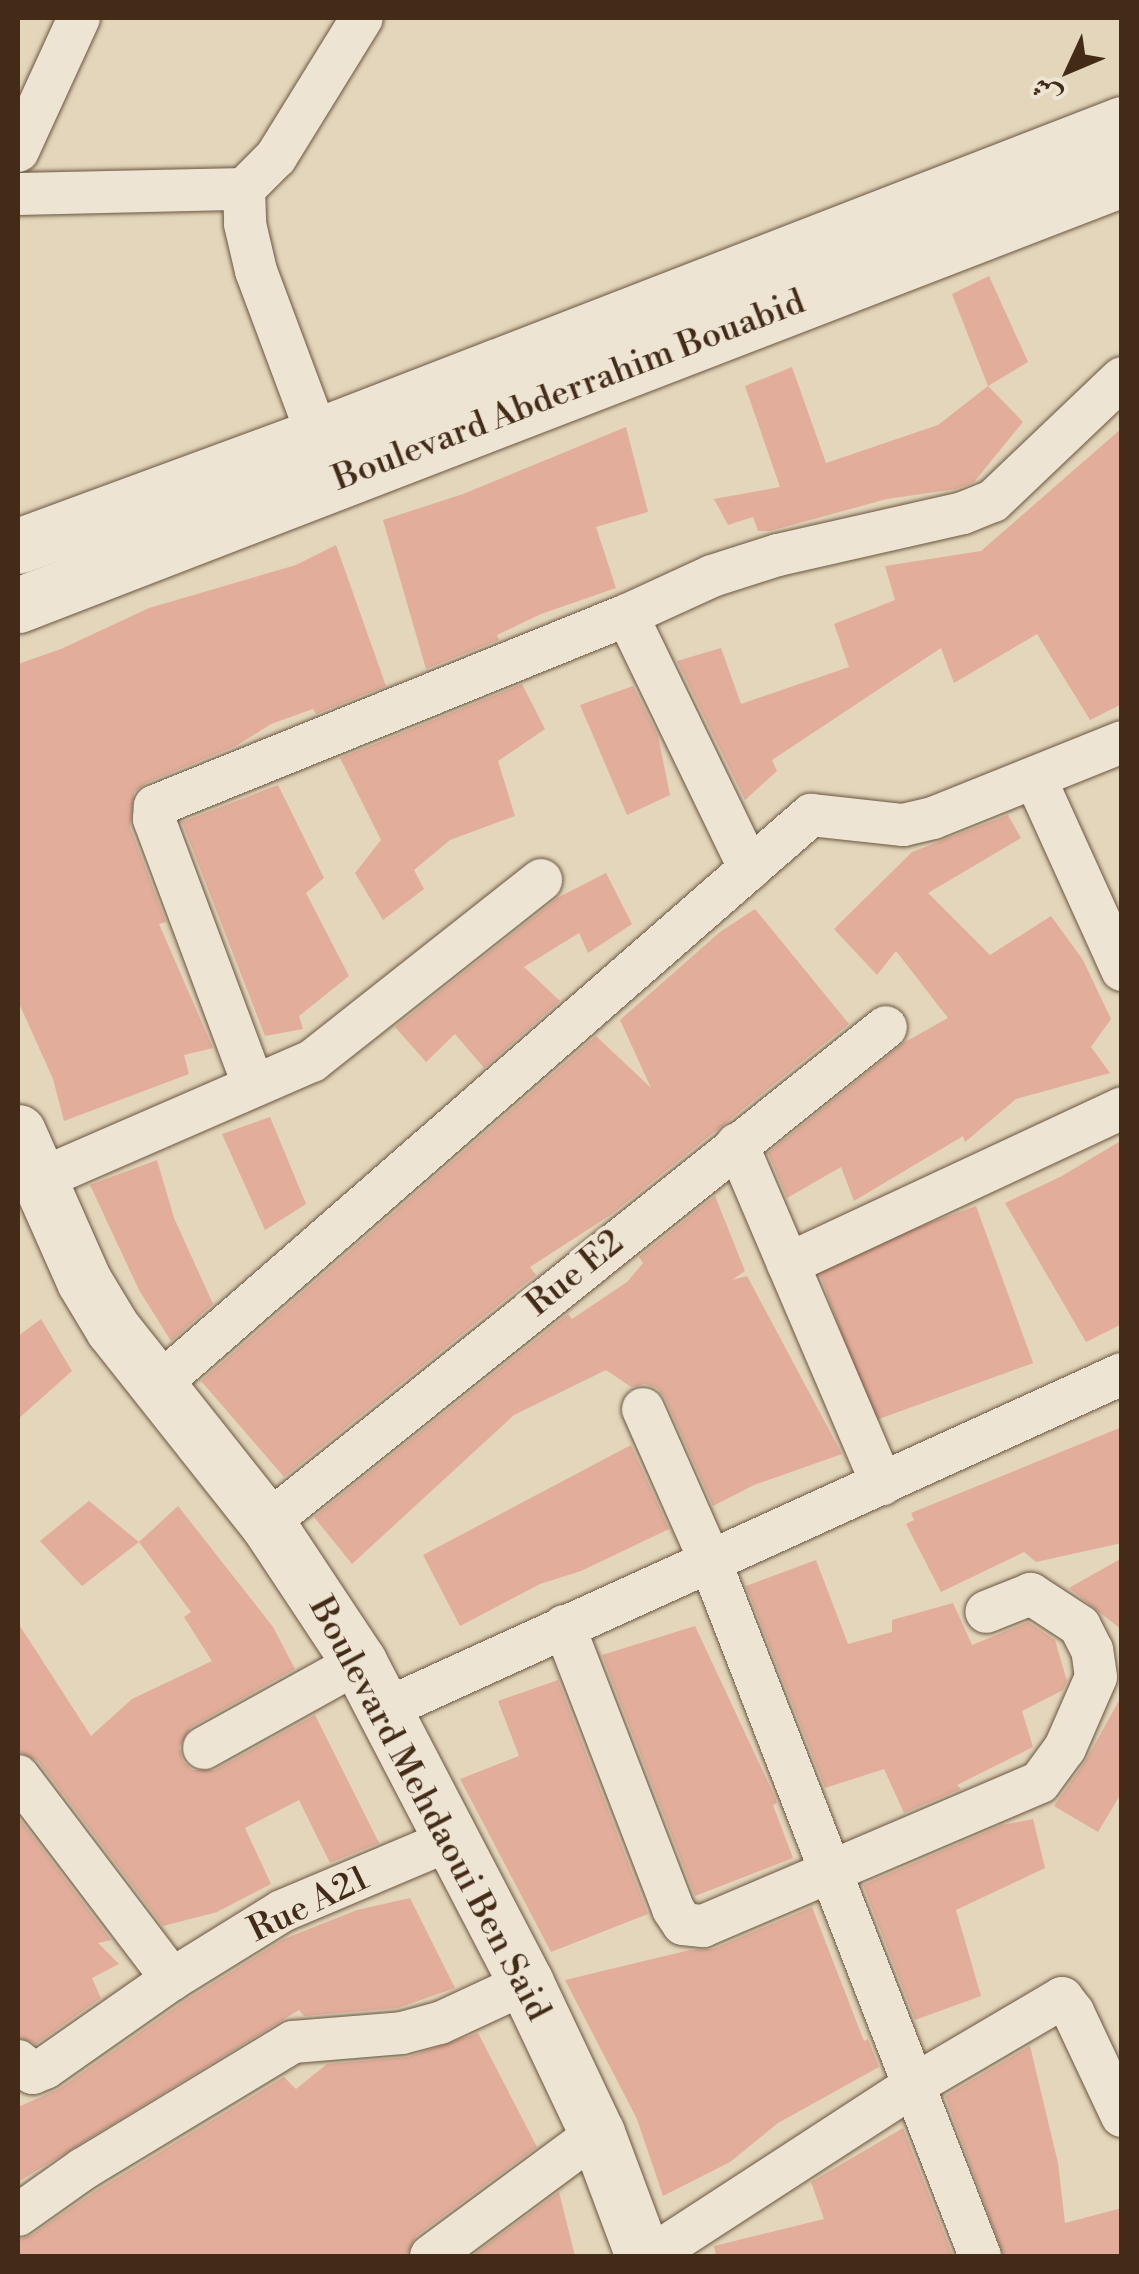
<!DOCTYPE html>
<meta charset="utf-8">
<style>
body{margin:0}
#map{position:relative;width:1139px;height:2274px;overflow:hidden;background:#e3d6bb;font-family:"Libre Bodoni",Amiri,serif}
div>[style]{position:absolute}
[style*='--x']{left:calc(var(--x)*1px);top:calc(var(--y)*1px);width:calc(var(--w)*1px);rotate:calc(var(--a)*1deg)}
.building>*{inset:0;background:#e3ad9b;transform-origin:0 0}
.roads{filter:drop-shadow(0 0 2px #6b5640) drop-shadow(0 0 2px #6b5640)}
.street>*{height:42px;margin:-21px;padding:0 21px;transform-origin:21px;border-radius:21px;background:#ede4d3}
.secondary>*{height:55px;margin:-27.5px;padding:0 27.5px;transform-origin:27.5px;border-radius:27.5px;background:#ede4d3}
span{translate:-50% -50%;white-space:nowrap;text-align:center;line-height:1.15;-webkit-text-stroke:8px #ede4d3;paint-order:stroke}
.street-label{font-size:35px;color:#432b17}
.frame{position:absolute;inset:0;border:20px solid #432b17;pointer-events:none}
.north{position:absolute;left:1019px;top:20px;width:100px;height:100px;-webkit-text-stroke:8px #ede4d3;paint-order:stroke;rotate:226deg;font-size:28px;font-weight:700;line-height:40px;text-align:center;color:#432b17}
.north::after{content:'';display:block;margin:auto;width:35px;height:45px;background:#432b17;clip-path:polygon(50% 0,100% 100%,50% 72%,0 100%)}
</style>
<div id="map">
<div class="building">
<i style="clip-path:polygon(989px 276px,1028px 362px,988px 386px,952px 294px)"></i>
<i style="clip-path:polygon(792px 367px,826px 463px,938px 425px,988px 386px,1023px 422px,974px 482px,956px 489px,887px 499px,770px 531px,758px 531px,753px 517px,728px 525px,714px 499px,780px 487px,745px 386px)"></i>
<i style="clip-path:polygon(626px 427px,648px 512px,596px 527px,616px 588px,541px 614px,497px 635px,499px 640px,426px 669px,383px 520px,463px 494px)"></i>
<i style="clip-path:polygon(1122px 428px,1122px 704px,1090px 720px,1037px 634px,954px 683px,941px 648px,772px 760px,777px 771px,745px 800px,677px 661px,721px 648px,741px 704px,849px 667px,834px 624px,895px 600px,885px 566px,981px 551px)"></i>
<i style="clip-path:polygon(336px 545px,386px 686px,316px 714px,313px 709px,271px 724px,236px 746px,146px 783px,134px 792px,130px 827px,166px 922px,159px 924px,213px 1048px,184px 1055px,189px 1074px,64px 1121px,53px 1079px,18px 1001px,18px 664px,61px 649px,149px 608px,296px 565px)"></i>
<i style="clip-path:polygon(522px 684px,545px 729px,498px 761px,515px 816px,450px 840px,414px 870px,424px 889px,383px 920px,355px 873px,381px 840px,340px 758px)"></i>
<i style="clip-path:polygon(633px 686px,658px 736px,670px 795px,627px 815px,580px 705px)"></i>
<i style="clip-path:polygon(278px 785px,324px 878px,306px 893px,349px 976px,299px 1016px,303px 1029px,265px 1036px,182px 822px)"></i>
<i style="clip-path:polygon(1008px 815px,1021px 838px,928px 893px,990px 955px,1051px 916px,1083px 960px,1111px 1019px,1091px 1047px,1110px 1073px,1016px 1099px,965px 1142px,963px 1136px,854px 1201px,841px 1167px,787px 1198px,768px 1153px,905px 1042px,948px 1018px,896px 951px,877px 975px,834px 929px,912px 852px)"></i>
<i style="clip-path:polygon(606px 873px,632px 924px,588px 953px,579px 933px,524px 967px,560px 1001px,484px 1068px,455px 1034px,426px 1062px,395px 1027px,559px 897px)"></i>
<i style="clip-path:polygon(755px 909px,849px 1024px,612px 1214px,530px 1267px,536px 1275px,284px 1477px,201px 1381px,596px 1036px,651px 1088px,620px 1020px,720px 932px)"></i>
<i style="clip-path:polygon(270px 1117px,306px 1204px,265px 1230px,222px 1134px)"></i>
<i style="clip-path:polygon(1122px 1140px,1122px 1324px,1086px 1342px,1005px 1203px,1062px 1176px)"></i>
<i style="clip-path:polygon(157px 1160px,174px 1218px,213px 1304px,171px 1341px,139px 1290px,90px 1185px)"></i>
<i style="clip-path:polygon(715px 1196px,745px 1271px,732px 1280px,747px 1276px,842px 1454px,754px 1485px,713px 1506px,665px 1398px,657px 1388px,645px 1384px,631px 1387px,606px 1370px,514px 1415px,352px 1564px,314px 1517px,568px 1314px,572px 1319px,627px 1282px,643px 1263px,639px 1257px)"></i>
<i style="left:976px;top:1206px;width:167px;height:170px;rotate:70deg"></i>
<i style="clip-path:polygon(41px 1319px,72px 1371px,18px 1419px,18px 1336px)"></i>
<i style="clip-path:polygon(1122px 1427px,1122px 1543px,1036px 1562px,1024px 1552px,941px 1592px,906px 1524px,914px 1520px,911px 1513px)"></i>
<i style="clip-path:polygon(631px 1445px,669px 1529px,581px 1571px,540px 1584px,460px 1626px,423px 1555px)"></i>
<i style="clip-path:polygon(89px 1501px,139px 1542px,82px 1586px,40px 1541px)"></i>
<i style="clip-path:polygon(178px 1506px,273px 1627px,295px 1669px,191px 1727px,179px 1747px,183px 1761px,192px 1770px,215px 1770px,315px 1715px,379px 1843px,330px 1863px,299px 1800px,245px 1828px,271px 1884px,217px 1912px,163px 1926px,38px 1761px,18px 1751px,18px 1623px,91px 1736px,132px 1699px,212px 1661px,184px 1617px,191px 1612px,139px 1542px)"></i>
<i style="clip-path:polygon(1122px 1558px,1122px 1630px,1069px 1588px)"></i>
<i style="clip-path:polygon(816px 1560px,848px 1644px,892px 1632px,892px 1620px,953px 1603px,972px 1645px,1028px 1622px,1055px 1640px,1067px 1681px,1063px 1690px,1022px 1711px,1033px 1747px,957px 1785px,961px 1789px,904px 1813px,884px 1769px,825px 1788px,746px 1586px)"></i>
<i style="clip-path:polygon(695px 1626px,775px 1797px,777px 1803px,773px 1805px,793px 1858px,695px 1896px,602px 1655px)"></i>
<i style="clip-path:polygon(558px 1680px,648px 1914px,551px 1952px,460px 1779px,519px 1756px,498px 1701px)"></i>
<i style="clip-path:polygon(1122px 1695px,1122px 1792px,1098px 1832px,1054px 1806px,1085px 1762px)"></i>
<i style="clip-path:polygon(18px 1817px,111px 1940px,98px 1943px,119px 1964px,92px 1978px,101px 1998px,36px 2044px,18px 2037px)"></i>
<i style="clip-path:polygon(1033px 1819px,1045px 1868px,956px 1910px,981px 1996px,915px 2020px,863px 1885px,1002px 1825px)"></i>
<i style="clip-path:polygon(410px 1898px,455px 1988px,398px 2008px,304px 2016px,299px 2010px,18px 2182px,18px 2107px,59px 2089px,186px 2000px,284px 1939px,357px 1910px)"></i>
<i style="clip-path:polygon(812px 1907px,864px 2041px,868px 2039px,879px 2067px,778px 2123px,730px 2162px,663px 2196px,637px 2119px,565px 1980px,690px 1950px,713px 1949px)"></i>
<i style="clip-path:polygon(478px 2033px,537px 2147px,416px 2236px,406px 2256px,18px 2256px,18px 2240px,32px 2235px,97px 2190px,284px 2077px,296px 2089px,327px 2064px,408px 2057px)"></i>
<i style="clip-path:polygon(1030px 2046px,1058px 2163px,1065px 2223px,1122px 2208px,1122px 2256px,1004px 2256px,945px 2096px)"></i>
<i style="clip-path:polygon(903px 2128px,953px 2256px,716px 2256px,714px 2246px,824px 2219px,811px 2182px)"></i>
<i style="clip-path:polygon(559px 2192px,575px 2256px,472px 2256px)"></i>
</div>
<div class="roads">
<div class="street">
<i style="--x:18;--y:151;--w:146;--a:-65.4"></i>
<i style="--x:244;--y:189;--w:35;--a:88"></i>
<i style="--x:245;--y:224;--w:48;--a:76.8"></i>
<i style="--x:256;--y:271;--w:206;--a:69.5"></i>
<i style="--x:18;--y:194;--w:226;--a:-1.3"></i>
<i style="--x:244;--y:189;--w:45;--a:-45"></i>
<i style="--x:276;--y:157;--w:163;--a:-58.3"></i>
<i style="--x:627;--y:615;--w:282;--a:64.2"></i>
<i style="--x:1035;--y:778;--w:211;--a:65.6"></i>
<i style="--x:253;--y:1084;--w:283;--a:-110.5"></i>
<i style="--x:154;--y:819;--w:13;--a:-86"></i>
<i style="--x:155;--y:806;--w:509;--a:-22.03"></i>
<i style="--x:627;--y:615;--w:94;--a:-24.6"></i>
<i style="--x:712;--y:576;--w:69;--a:-17.7"></i>
<i style="--x:778;--y:555;--w:190;--a:-12.8"></i>
<i style="--x:963;--y:513;--w:32;--a:-22"></i>
<i style="--x:993;--y:501;--w:178;--a:-43.6"></i>
<i style="--x:737;--y:1144;--w:370;--a:66.9"></i>
<i style="--x:36;--y:1181;--w:301;--a:-23.5"></i>
<i style="--x:312;--y:1061;--w:292;--a:-38.3"></i>
<i style="--x:788;--y:1264;--w:369;--a:-25"></i>
<i style="--x:156;--y:1387;--w:870;--a:-41.13"></i>
<i style="--x:811;--y:815;--w:93;--a:6.2"></i>
<i style="--x:903;--y:825;--w:31;--a:-13"></i>
<i style="--x:933;--y:818;--w:204;--a:-21.9"></i>
<i style="--x:643;--y:1409;--w:166;--a:66.2"></i>
<i style="--x:710;--y:1561;--w:746;--a:68.77"></i>
<i style="--x:267;--y:1523;--w:793;--a:-38.7"></i>
<i style="--x:564;--y:1626;--w:303;--a:68.9"></i>
<i style="--x:673;--y:1909;--w:18;--a:56"></i>
<i style="--x:683;--y:1924;--w:20;--a:6"></i>
<i style="--x:703;--y:1926;--w:366;--a:-23.1"></i>
<i style="--x:1040;--y:1782;--w:42;--a:-53.7"></i>
<i style="--x:1065;--y:1748;--w:77;--a:-66.4"></i>
<i style="--x:1096;--y:1677;--w:27;--a:-98"></i>
<i style="--x:1092;--y:1650;--w:27;--a:-117"></i>
<i style="--x:1080;--y:1626;--w:59;--a:-146.9"></i>
<i style="--x:1031;--y:1594;--w:48;--a:158.2"></i>
<i style="--x:383;--y:1710;--w:812;--a:-24.45"></i>
<i style="--x:204;--y:1748;--w:177;--a:-29"></i>
<i style="--x:18;--y:1776;--w:255;--a:52.8"></i>
<i style="--x:18;--y:2061;--w:19;--a:39"></i>
<i style="--x:33;--y:2073;--w:13;--a:-23"></i>
<i style="--x:45;--y:2068;--w:155;--a:-35"></i>
<i style="--x:172;--y:1979;--w:129;--a:-31.7"></i>
<i style="--x:282;--y:1911;--w:182;--a:-22.9"></i>
<i style="--x:18;--y:2215;--w:80;--a:-35.3"></i>
<i style="--x:83;--y:2169;--w:245;--a:-31.2"></i>
<i style="--x:293;--y:2042;--w:109;--a:-4.7"></i>
<i style="--x:402;--y:2033;--w:39;--a:-15"></i>
<i style="--x:440;--y:2023;--w:95;--a:-24.9"></i>
<i style="--x:431;--y:2256;--w:207;--a:-36.5"></i>
<i style="--x:651;--y:2256;--w:314;--a:-33"></i>
<i style="--x:914;--y:2085;--w:172;--a:-30.4"></i>
<i style="--x:1062;--y:1998;--w:18;--a:52"></i>
<i style="--x:1073;--y:2012;--w:115;--a:64.8"></i>
</div>
<div class="secondary">
<i style="--x:18;--y:546;--w:319;--a:-20.2"></i>
<i style="--x:317;--y:436;--w:863;--a:-21.19"></i>
<i style="--x:18;--y:605;--w:1183;--a:-21.1"></i>
<i style="--x:18;--y:1132;--w:163;--a:66.1"></i>
<i style="--x:84;--y:1281;--w:56;--a:58.9"></i>
<i style="--x:113;--y:1329;--w:248;--a:51.6"></i>
<i style="--x:267;--y:1523;--w:167;--a:56.5"></i>
<i style="--x:359;--y:1662;--w:362;--a:62.5"></i>
<i style="--x:526;--y:1983;--w:166;--a:64.7"></i>
<i style="--x:597;--y:2133;--w:131;--a:69.5"></i>
</div>
</div>
<div class="street-label">
<span style="left:569px;top:391px;rotate:-21deg">Boulevard Abderrahim Bouabid</span>
<span style="left:575px;top:1274px;rotate:-39deg">Rue E2</span>
<span style="left:429px;top:1809px;rotate:62deg">Boulevard Mehdaoui Ben Said</span>
<span style="left:309px;top:1905px;rotate:-26deg">Rue A21</span>
</div>
<div class="frame"></div>
<div class="north">ش</div>
</div>
